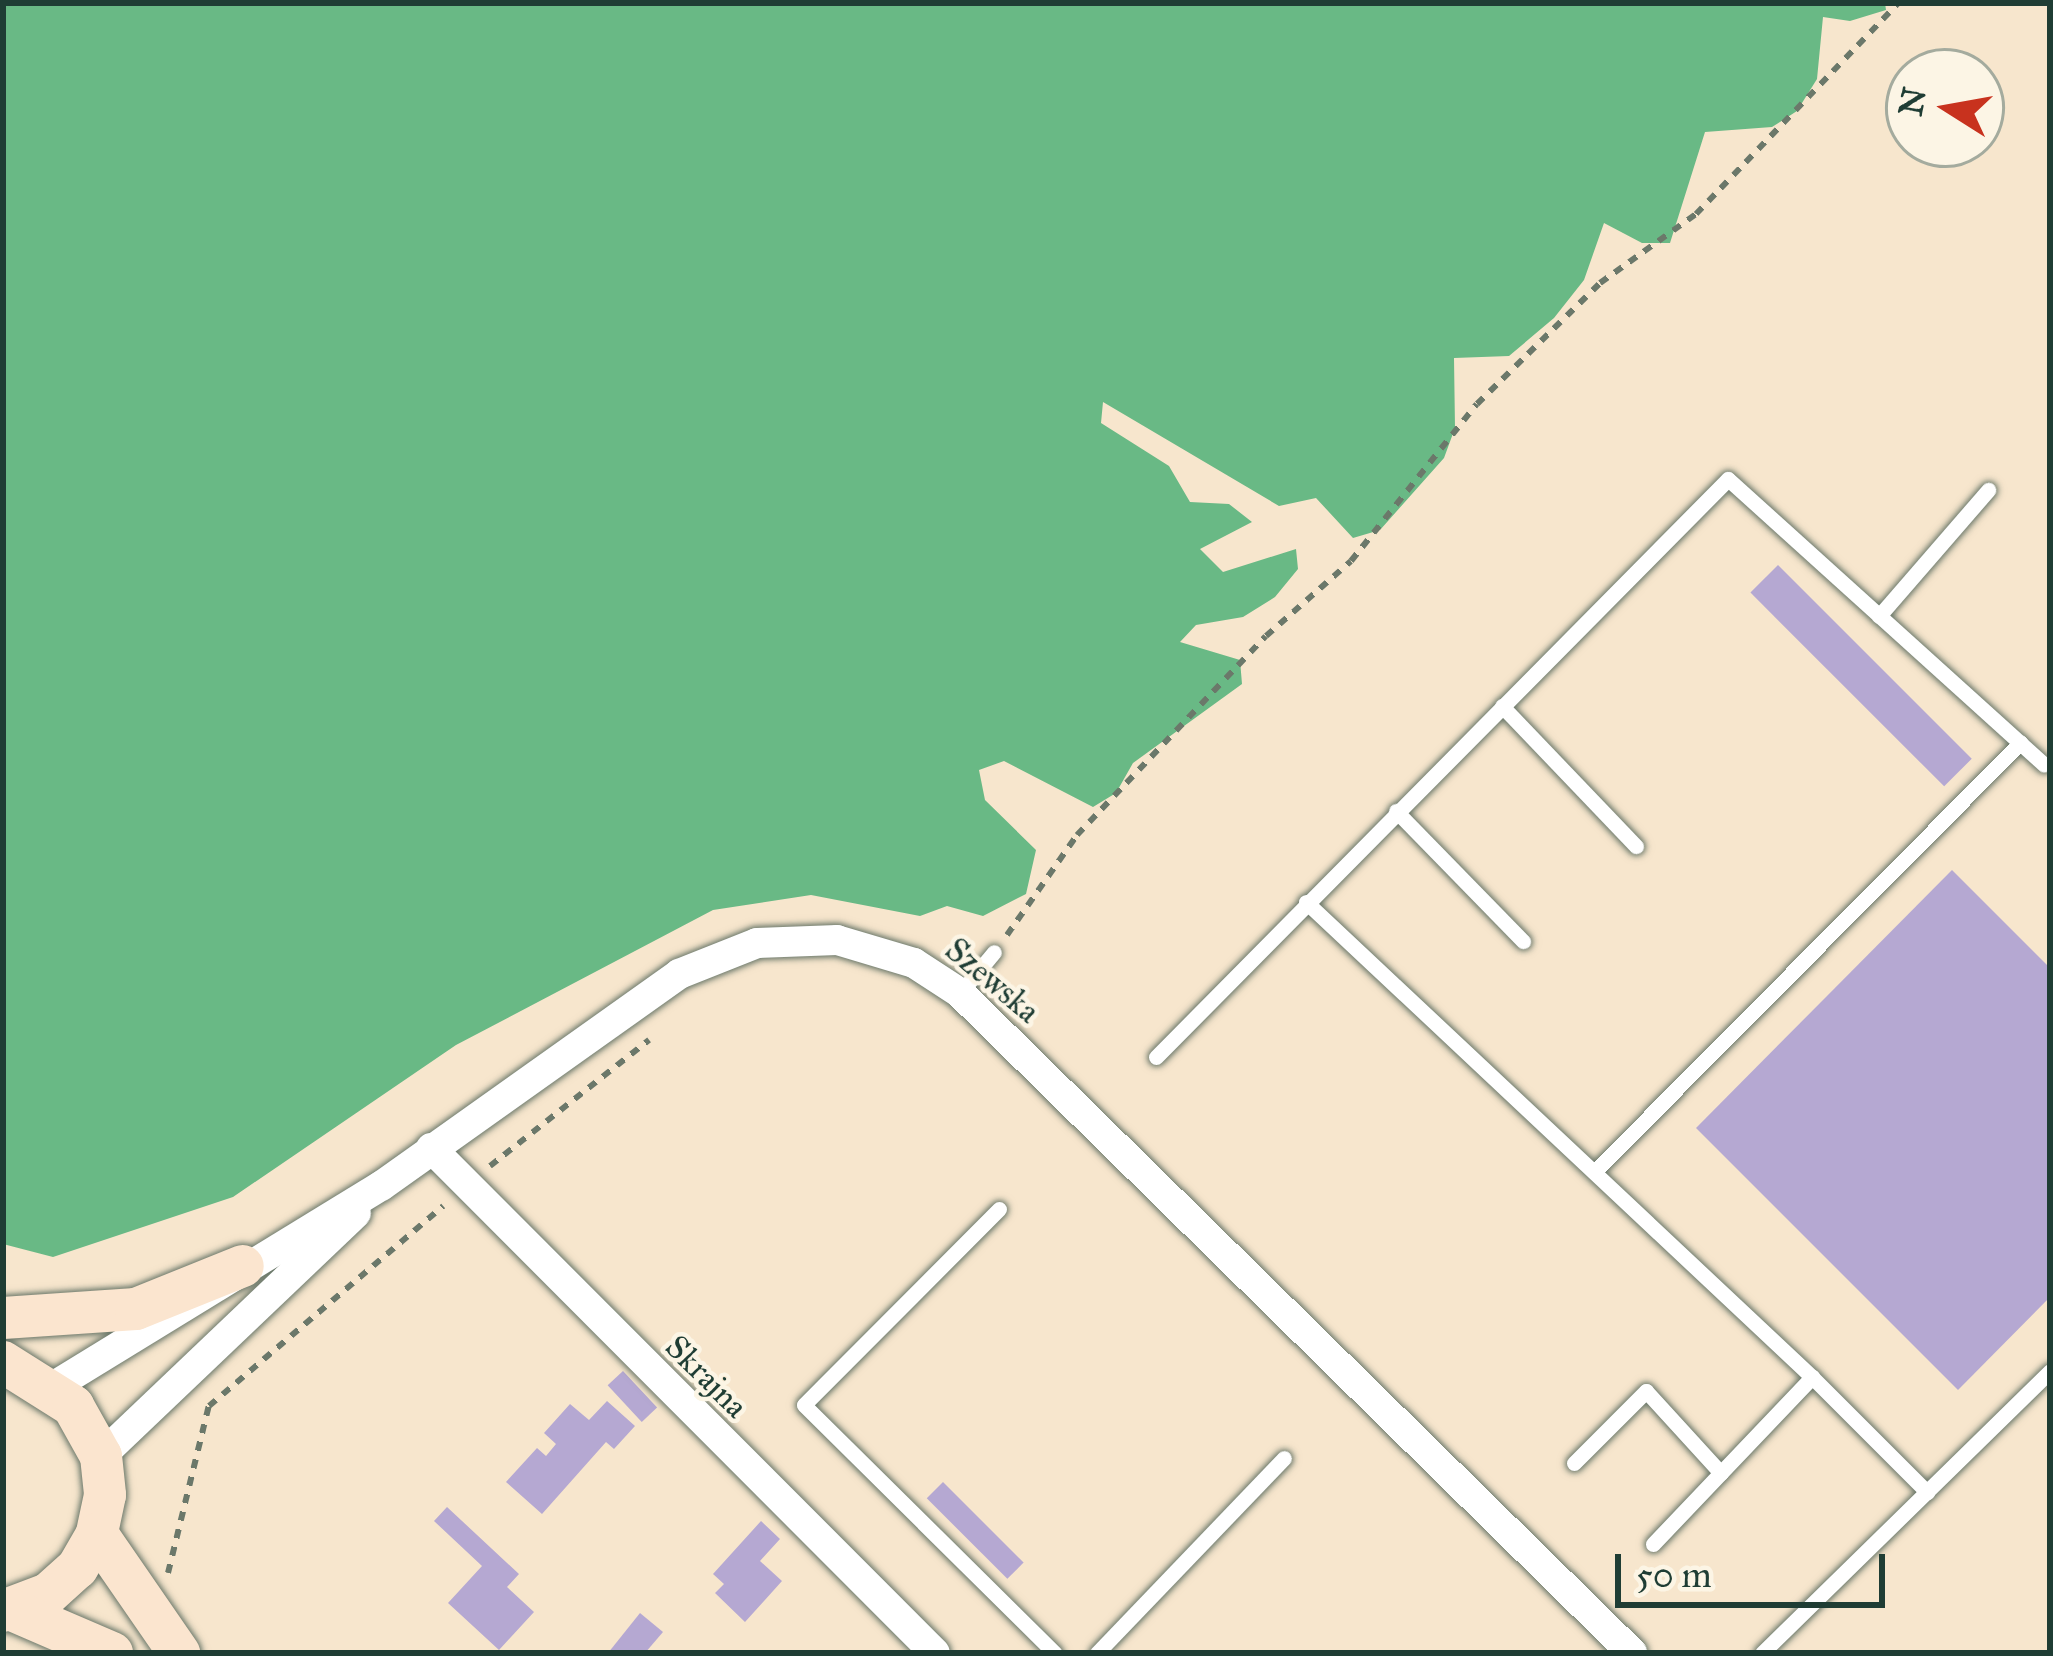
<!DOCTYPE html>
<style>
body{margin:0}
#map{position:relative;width:2053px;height:1656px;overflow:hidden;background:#f7e6cd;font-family:"IM FELL Great Primer",serif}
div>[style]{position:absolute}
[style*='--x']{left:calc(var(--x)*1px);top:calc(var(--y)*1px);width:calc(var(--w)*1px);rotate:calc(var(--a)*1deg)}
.forest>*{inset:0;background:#69b985}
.building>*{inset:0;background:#b5a8d2;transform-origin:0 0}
.path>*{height:6px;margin-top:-3px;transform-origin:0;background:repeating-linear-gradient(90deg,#6b786a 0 9px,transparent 0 18px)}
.roads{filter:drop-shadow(0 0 3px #6b786a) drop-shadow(0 0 3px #6b786a)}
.service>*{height:15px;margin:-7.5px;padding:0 7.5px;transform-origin:7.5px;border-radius:7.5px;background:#fff}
.minor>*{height:30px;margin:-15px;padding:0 15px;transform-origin:15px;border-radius:15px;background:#fff}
.secondary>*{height:42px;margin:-21px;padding:0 21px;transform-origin:21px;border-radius:21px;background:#fbe5cf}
span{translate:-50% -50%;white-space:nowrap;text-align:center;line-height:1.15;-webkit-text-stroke:9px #fcf5e5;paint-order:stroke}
.street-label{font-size:33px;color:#1f3d34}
.frame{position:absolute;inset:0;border:6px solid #1f3d34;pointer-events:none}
.north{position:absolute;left:1885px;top:48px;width:120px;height:120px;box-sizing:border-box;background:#fcf5e5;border:3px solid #a4ab9e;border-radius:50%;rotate:281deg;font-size:33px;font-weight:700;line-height:48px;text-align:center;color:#1f3d34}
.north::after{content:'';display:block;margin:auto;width:42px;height:54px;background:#c8321e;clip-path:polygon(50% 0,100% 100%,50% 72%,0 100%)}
.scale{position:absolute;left:1615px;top:1554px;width:270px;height:54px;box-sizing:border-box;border:6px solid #1f3d34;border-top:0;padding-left:15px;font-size:36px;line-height:42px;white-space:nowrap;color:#1f3d34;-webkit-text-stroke:9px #fcf5e5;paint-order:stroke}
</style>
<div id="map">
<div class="forest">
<i style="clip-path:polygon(3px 3px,1885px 3px,1886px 10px,1850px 21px,1823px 17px,1817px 79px,1797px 111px,1772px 127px,1705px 132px,1670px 243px,1642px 243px,1604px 223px,1584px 280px,1554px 318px,1509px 356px,1454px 358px,1455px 428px,1444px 458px,1380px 530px,1353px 538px,1316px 498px,1279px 506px,1103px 402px,1101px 423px,1169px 466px,1190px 502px,1229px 504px,1252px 522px,1200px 549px,1223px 572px,1296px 549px,1298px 569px,1275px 597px,1243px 617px,1196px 625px,1180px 642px,1240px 660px,1242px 684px,1133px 763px,1116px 793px,1093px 807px,1004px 761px,979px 770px,985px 800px,1036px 850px,1026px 894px,983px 916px,947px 906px,920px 916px,811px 895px,713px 910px,456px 1045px,233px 1197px,53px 1257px,3px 1244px)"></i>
</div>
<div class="building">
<i style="left:1778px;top:565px;width:274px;height:39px;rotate:45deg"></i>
<i style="clip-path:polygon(1952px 870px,2050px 968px,2050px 1297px,1958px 1390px,1696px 1128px)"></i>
<i style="left:623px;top:1371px;width:50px;height:21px;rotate:47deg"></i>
<i style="clip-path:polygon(607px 1401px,635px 1426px,614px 1449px,606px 1442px,542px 1514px,506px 1482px,537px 1448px,546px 1456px,556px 1444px,544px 1433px,570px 1404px,589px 1420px)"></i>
<i style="left:943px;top:1482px;width:114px;height:23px;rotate:45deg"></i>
<i style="clip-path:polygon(447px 1507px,519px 1574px,507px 1587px,534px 1612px,499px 1650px,448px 1603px,482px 1566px,434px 1521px)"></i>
<i style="clip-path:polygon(761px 1521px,780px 1539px,760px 1561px,782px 1581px,745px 1622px,715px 1593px,724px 1584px,713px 1574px)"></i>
<i style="clip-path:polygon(640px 1613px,663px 1632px,645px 1653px,608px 1653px)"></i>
</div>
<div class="path">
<i style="--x:1007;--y:935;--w:122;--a:-55"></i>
<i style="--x:1077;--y:835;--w:274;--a:-46.5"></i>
<i style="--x:1266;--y:636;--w:113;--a:-41.4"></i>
<i style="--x:1351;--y:561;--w:201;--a:-51.3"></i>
<i style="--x:1477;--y:404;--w:173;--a:-44.5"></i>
<i style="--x:1600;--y:283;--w:118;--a:-35.7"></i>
<i style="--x:1696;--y:214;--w:292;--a:-46.2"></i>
<i style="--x:490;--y:1166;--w:203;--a:-38.4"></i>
<i style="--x:209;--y:1406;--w:308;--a:-40.5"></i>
<i style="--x:168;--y:1573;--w:173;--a:-76.3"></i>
</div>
<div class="roads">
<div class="service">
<i style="--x:1879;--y:616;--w:167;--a:-49.1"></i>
<i style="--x:1502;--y:706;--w:194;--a:46.3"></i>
<i style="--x:1396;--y:811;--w:182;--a:45.7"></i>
<i style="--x:1306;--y:902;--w:694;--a:43.19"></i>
<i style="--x:960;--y:993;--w:53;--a:-50.3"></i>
<i style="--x:1156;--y:1057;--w:813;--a:-45.3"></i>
<i style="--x:1728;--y:479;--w:426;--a:42.1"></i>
<i style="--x:1594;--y:1172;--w:605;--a:-45.2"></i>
<i style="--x:999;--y:1209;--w:276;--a:134.9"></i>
<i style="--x:804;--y:1405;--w:353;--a:44.7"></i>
<i style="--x:1574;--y:1463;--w:102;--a:-45"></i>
<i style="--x:1646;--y:1391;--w:111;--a:47.6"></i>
<i style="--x:1653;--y:1544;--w:231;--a:-46.4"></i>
<i style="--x:1812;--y:1377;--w:163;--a:45"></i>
<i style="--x:1097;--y:1653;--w:270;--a:-46.2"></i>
<i style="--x:1762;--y:1653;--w:403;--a:-44.4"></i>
</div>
<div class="minor">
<i style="--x:431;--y:1148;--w:713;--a:45.06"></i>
<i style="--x:51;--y:1388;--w:387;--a:-31.5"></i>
<i style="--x:381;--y:1186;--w:366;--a:-35.4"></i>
<i style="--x:679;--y:974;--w:84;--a:-21.7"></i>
<i style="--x:757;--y:943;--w:80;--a:-2.1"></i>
<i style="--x:837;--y:940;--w:80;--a:16.6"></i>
<i style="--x:914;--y:963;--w:55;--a:33.1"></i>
<i style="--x:960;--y:993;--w:942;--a:44.48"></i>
<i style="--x:101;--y:1456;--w:352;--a:-43.6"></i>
</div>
<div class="secondary">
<i style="--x:3;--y:1318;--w:133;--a:-3.9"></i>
<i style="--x:136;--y:1309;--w:115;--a:-21.9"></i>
<i style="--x:3;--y:1362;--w:83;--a:32.2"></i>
<i style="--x:73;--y:1406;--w:57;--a:60.8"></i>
<i style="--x:101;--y:1456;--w:39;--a:84"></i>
<i style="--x:105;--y:1495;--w:40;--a:102"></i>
<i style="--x:97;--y:1534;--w:39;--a:120"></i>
<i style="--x:77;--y:1568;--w:39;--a:138"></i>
<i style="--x:48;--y:1594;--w:48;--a:159.3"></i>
<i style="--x:97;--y:1534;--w:145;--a:55.4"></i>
<i style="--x:12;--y:1610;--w:109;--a:23.3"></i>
</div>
</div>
<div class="street-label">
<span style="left:992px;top:981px;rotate:40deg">Szewska</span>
<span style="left:706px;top:1377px;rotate:45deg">Skrajna</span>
</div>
<div class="frame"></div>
<div class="north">N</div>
<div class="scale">50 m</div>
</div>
